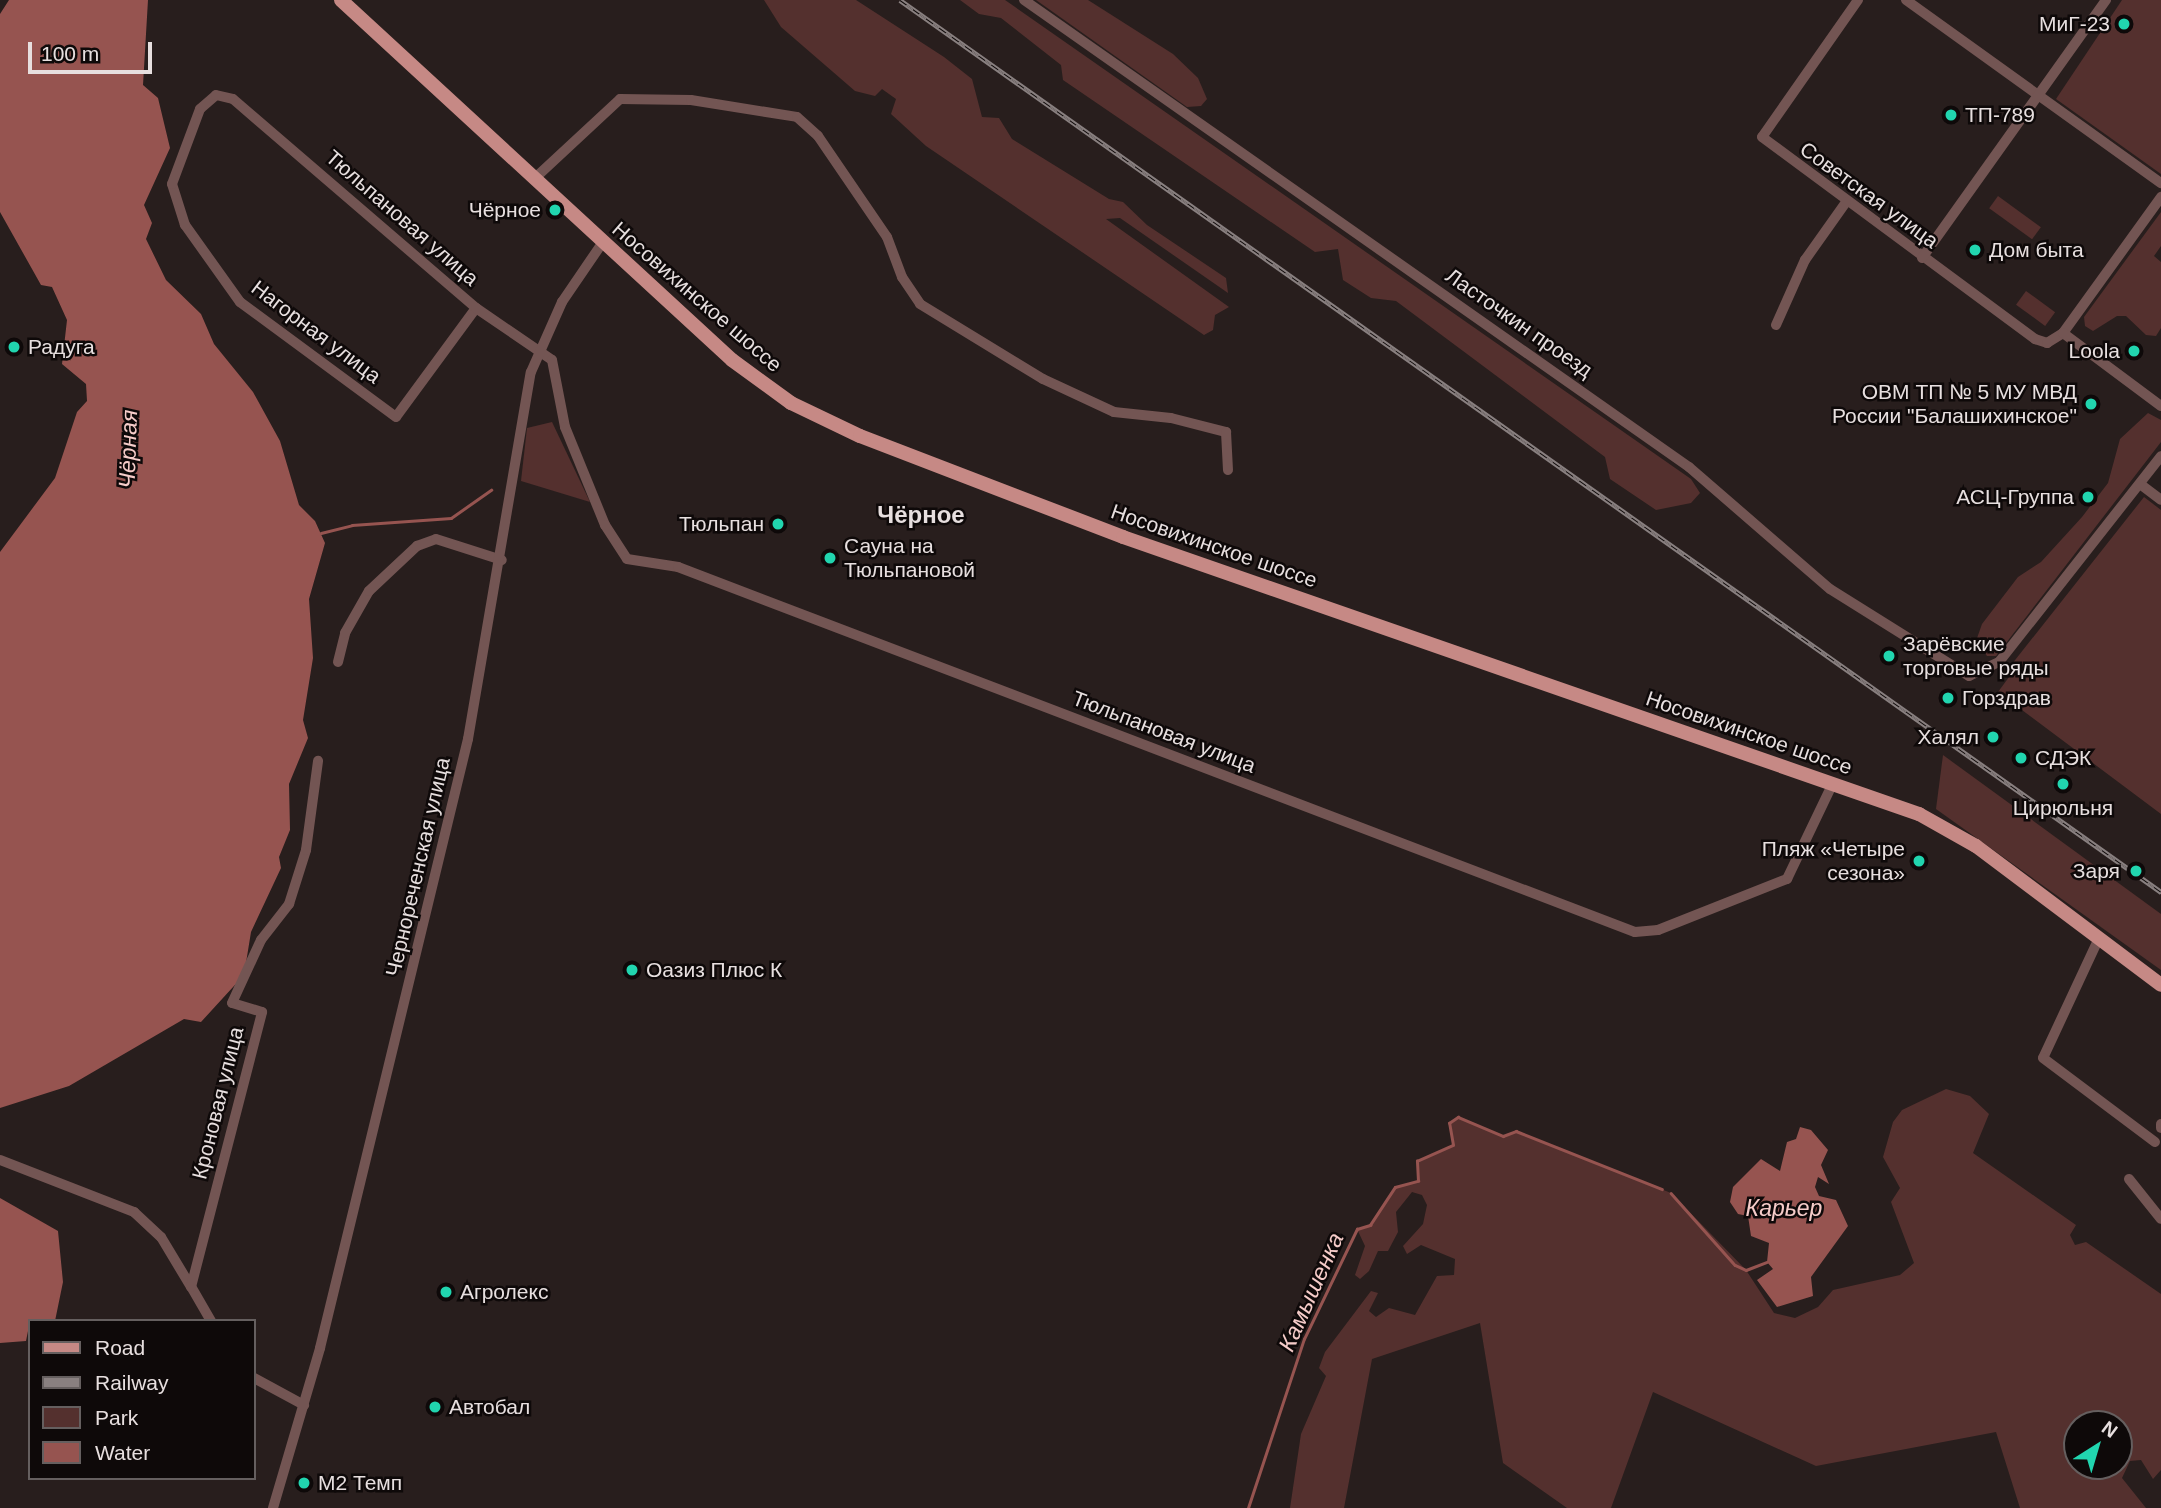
<!DOCTYPE html>
<meta charset="utf-8">
<style>
body{margin:0}
#map{position:relative;width:2161px;height:1508px;overflow:hidden;background:#281e1d;font-family:Helvetica,sans-serif}
div>[style]{position:absolute}
[style*='--x']{left:calc(var(--x)*1px);top:calc(var(--y)*1px);width:calc(var(--w)*1px);rotate:calc(var(--a)*1deg)}
.green>*{inset:0;background:#54302e;transform-origin:0 0}
.water>*{inset:0;background:#965450}
.stream>*{height:2.5px;margin:-1.25px;padding:0 1.25px;transform-origin:1.25px;border-radius:1.25px;background:#965450}
.minor>*{height:10px;margin:-5px;padding:0 5px;transform-origin:5px;border-radius:5px;background:#735553}
.major>*{height:14px;margin:-7px;padding:0 7px;transform-origin:7px;border-radius:7px;background:#c68985}
.rail>*{height:5px;margin-top:-2.5px;transform-origin:0;background:repeating-linear-gradient(90deg,#0e0909 0 8px,#898080 0 16px);box-sizing:border-box;border-block:2px solid #898080}
.dots>*{width:19px;height:19px;translate:-50% -50%;box-sizing:border-box;border:4px solid #0e0909;border-radius:50%}
span{translate:-50% -50%;white-space:nowrap;text-align:center;line-height:1.15;-webkit-text-stroke:5px #0e0909;paint-order:stroke}
.poi-label{font-size:21px;color:#e7dfdf}
.right{translate:-100% -50%;text-align:right}
.left{translate:0 -50%;text-align:left}
.street-label{font-size:21px;color:#e7dfdf}
.water-label{font-size:23px;color:#f6ccc9;font-style:italic}
.quarter-label{font-size:24px;color:#e7dfdf;font-weight:700}
.legend{position:absolute;left:28px;top:1319px;width:228px;height:161px;box-sizing:border-box;background:#0e0909;border:2px solid #655f5f;margin:0;padding:9px 12px;list-style:none;font-size:21px;color:#e7dfdf}
.legend li{display:flex;align-items:center;gap:14px;height:35px}
.legend b{width:35px;border:2px solid #655f5f}
.north{position:absolute;left:2063px;top:1410px;width:70px;height:70px;box-sizing:border-box;background:#0e0909;border:2px solid #655f5f;border-radius:50%;rotate:37deg;font-size:19px;font-weight:700;line-height:28px;text-align:center;color:#e7dfdf}
.north::after{content:'';display:block;margin:auto;width:24px;height:32px;background:#21d5af;clip-path:polygon(50% 0,100% 100%,50% 72%,0 100%)}
.scale{position:absolute;left:28px;top:42px;width:124px;height:32px;box-sizing:border-box;border:4px solid #e7dfdf;border-top:0;padding-left:9px;font-size:21px;line-height:24px;white-space:nowrap;color:#e7dfdf;-webkit-text-stroke:5px #0e0909;paint-order:stroke}
</style>
<div id="map">
<div class="green">
<i style="clip-path:polygon(764px 0,856px 0,944px 57px,972px 79px,982px 117px,999px 118px,1012px 139px,1109px 199px,1123px 202px,1147px 225px,1226px 278px,1228px 293px,1120px 218px,1106px 219px,1229px 307px,1215px 315px,1213px 330px,1204px 335px,926px 146px,891px 114px,896px 99px,882px 89px,875px 96px,855px 91px,781px 27px)"></i>
<i style="clip-path:polygon(960px 0,1005px 0,1691px 479px,1700px 493px,1691px 503px,1656px 510px,1610px 479px,1605px 457px,1396px 301px,1371px 298px,1343px 280px,1338px 249px,1315px 252px,1063px 80px,1061px 65px,1001px 18px,979px 14px)"></i>
<i style="clip-path:polygon(1036px 0,1088px 0,1173px 54px,1198px 78px,1207px 99px,1201px 106px,1187px 107px)"></i>
<i style="clip-path:polygon(2122px 0,2161px 0,2161px 174px,2056px 99px)"></i>
<i style="left:1998px;top:196px;width:53px;height:15px;rotate:36deg"></i>
<i style="clip-path:polygon(2161px 212px,2161px 246px,2154px 256px,2161px 262px,2161px 328px,2156px 336px,2146px 335px,2126px 316px,2117px 316px,2093px 331px,2085px 326px,2084px 317px)"></i>
<i style="left:2026px;top:291px;width:36px;height:17px;rotate:36deg"></i>
<i style="clip-path:polygon(2148px 413px,2161px 420px,2161px 442px,1996px 656px,1987px 656px,1976px 641px,1982px 624px,2018px 577px,2041px 562px,2082px 517px,2108px 483px,2120px 439px)"></i>
<i style="clip-path:polygon(552px 422px,590px 502px,521px 481px,527px 428px)"></i>
<i style="clip-path:polygon(2144px 497px,2161px 510px,2161px 814px,1998px 692px,2012px 673px,2008px 669px)"></i>
<i style="clip-path:polygon(1943px 755px,2161px 914px,2161px 970px,1936px 809px)"></i>
<i style="clip-path:polygon(evenodd,1946px 1089px,1970px 1096px,1989px 1114px,1973px 1153px,2076px 1225px,2070px 1235px,2075px 1245px,2086px 1242px,2161px 1294px,2161px 1470px,2153px 1479px,2141px 1460px,2130px 1461px,2122px 1478px,2146px 1508px,2020px 1508px,1996px 1432px,1816px 1466px,1653px 1392px,1611px 1508px,1567px 1508px,1503px 1463px,1480px 1323px,1372px 1359px,1344px 1508px,1290px 1508px,1301px 1434px,1326px 1376px,1319px 1368px,1325px 1352px,1371px 1291px,1378px 1293px,1369px 1311px,1376px 1317px,1389px 1308px,1415px 1315px,1437px 1276px,1454px 1275px,1455px 1259px,1421px 1245px,1407px 1254px,1403px 1246px,1423px 1224px,1427px 1205px,1422px 1195px,1412px 1192px,1396px 1212px,1398px 1232px,1388px 1251px,1378px 1251px,1369px 1271px,1360px 1279px,1355px 1275px,1365px 1246px,1357px 1229px,1370px 1225px,1395px 1187px,1418px 1181px,1417px 1161px,1453px 1145px,1449px 1123px,1458px 1117px,1503px 1136px,1516px 1131px,1671px 1193px,1746px 1270px,1774px 1313px,1795px 1318px,1818px 1307px,1833px 1290px,1900px 1275px,1914px 1263px,1891px 1202px,1900px 1188px,1883px 1157px,1893px 1122px,1902px 1110px,1946px 1089px,2077px 1424px,2119px 1424px,2119px 1466px,2077px 1466px,2077px 1424px)"></i>
</div>
<div class="water">
<i style="clip-path:polygon(9px 0,148px 0,143px 85px,158px 98px,170px 148px,144px 205px,152px 223px,146px 239px,166px 280px,201px 314px,214px 344px,253px 392px,280px 441px,299px 505px,315px 521px,325px 543px,309px 599px,313px 658px,303px 720px,308px 738px,289px 784px,290px 830px,279px 857px,281px 868px,251px 932px,244px 975px,201px 1022px,184px 1019px,69px 1086px,0 1108px,0 552px,55px 478px,77px 412px,87px 401px,86px 384px,62px 364px,67px 320px,52px 287px,41px 285px,0 212px,0 14px)"></i>
<i style="clip-path:polygon(1800px 1127px,1811px 1130px,1828px 1150px,1821px 1165px,1829px 1184px,1818px 1177px,1815px 1187px,1819px 1196px,1836px 1200px,1848px 1226px,1811px 1277px,1813px 1296px,1777px 1307px,1757px 1280px,1773px 1269px,1767px 1262px,1769px 1243px,1751px 1236px,1748px 1216px,1738px 1214px,1730px 1202px,1733px 1187px,1761px 1159px,1780px 1171px,1787px 1142px,1796px 1139px)"></i>
<i style="clip-path:polygon(0 1198px,58px 1231px,63px 1282px,55px 1321px,30px 1321px,26px 1341px,0 1343px)"></i>
</div>
<div class="stream">
<i style="--x:321;--y:533;--w:32;--a:-14"></i>
<i style="--x:352;--y:525;--w:99;--a:-4"></i>
<i style="--x:451;--y:518;--w:49;--a:-35"></i>
<i style="--x:1671;--y:1193;--w:96;--a:48.4"></i>
<i style="--x:1735;--y:1265;--w:12;--a:24"></i>
<i style="--x:1746;--y:1270;--w:22;--a:-21"></i>
<i style="--x:1248;--y:1508;--w:178;--a:-71.7"></i>
<i style="--x:1304;--y:1339;--w:122;--a:-64.3"></i>
<i style="--x:1357;--y:1229;--w:14;--a:-17"></i>
<i style="--x:1370;--y:1225;--w:45;--a:-56.7"></i>
<i style="--x:1395;--y:1187;--w:24;--a:-15"></i>
<i style="--x:1418;--y:1181;--w:20;--a:-93"></i>
<i style="--x:1417;--y:1161;--w:39;--a:-24"></i>
<i style="--x:1453;--y:1145;--w:22;--a:-100"></i>
<i style="--x:1449;--y:1123;--w:11;--a:-34"></i>
<i style="--x:1458;--y:1117;--w:49;--a:22.9"></i>
<i style="--x:1503;--y:1136;--w:14;--a:-21"></i>
<i style="--x:1516;--y:1131;--w:157;--a:21.7"></i>
</div>
<div class="minor">
<i style="--x:1024;--y:0;--w:813;--a:35.08"></i>
<i style="--x:1689;--y:467;--w:186;--a:40.9"></i>
<i style="--x:1830;--y:589;--w:164;--a:32"></i>
<i style="--x:1969;--y:676;--w:33;--a:-25"></i>
<i style="--x:1999;--y:662;--w:262;--a:-51.8"></i>
<i style="--x:1858;--y:0;--w:167;--a:125"></i>
<i style="--x:1762;--y:137;--w:340;--a:36.5"></i>
<i style="--x:2035;--y:339;--w:13;--a:18"></i>
<i style="--x:2047;--y:343;--w:19;--a:-32"></i>
<i style="--x:2063;--y:333;--w:168;--a:-54.2"></i>
<i style="--x:1906;--y:0;--w:314;--a:35.7"></i>
<i style="--x:534;--y:179;--w:117;--a:-42.9"></i>
<i style="--x:620;--y:99;--w:71;--a:0.8"></i>
<i style="--x:691;--y:100;--w:107;--a:9.1"></i>
<i style="--x:797;--y:117;--w:28;--a:42"></i>
<i style="--x:818;--y:136;--w:122;--a:55.7"></i>
<i style="--x:887;--y:237;--w:43;--a:69.4"></i>
<i style="--x:902;--y:277;--w:32;--a:56"></i>
<i style="--x:920;--y:304;--w:144;--a:31.4"></i>
<i style="--x:1043;--y:379;--w:78;--a:24.9"></i>
<i style="--x:1114;--y:412;--w:57;--a:6"></i>
<i style="--x:1171;--y:418;--w:57;--a:14.3"></i>
<i style="--x:1226;--y:432;--w:38;--a:87"></i>
<i style="--x:1922;--y:258;--w:317;--a:-54.5"></i>
<i style="--x:476;--y:308;--w:135;--a:126.3"></i>
<i style="--x:396;--y:417;--w:194;--a:-143.6"></i>
<i style="--x:240;--y:302;--w:95;--a:-125.5"></i>
<i style="--x:185;--y:225;--w:43;--a:-107.6"></i>
<i style="--x:172;--y:184;--w:80;--a:-69.5"></i>
<i style="--x:200;--y:109;--w:21;--a:-41"></i>
<i style="--x:216;--y:95;--w:17;--a:13"></i>
<i style="--x:233;--y:99;--w:321;--a:40.7"></i>
<i style="--x:476;--y:308;--w:92;--a:34.4"></i>
<i style="--x:552;--y:360;--w:68;--a:79"></i>
<i style="--x:565;--y:427;--w:106;--a:67.8"></i>
<i style="--x:605;--y:525;--w:40;--a:57.1"></i>
<i style="--x:627;--y:559;--w:52;--a:8.9"></i>
<i style="--x:678;--y:567;--w:1024;--a:20.88"></i>
<i style="--x:1635;--y:932;--w:23;--a:-5"></i>
<i style="--x:1658;--y:930;--w:139;--a:-21.6"></i>
<i style="--x:1787;--y:879;--w:106;--a:-64.4"></i>
<i style="--x:1776;--y:325;--w:71;--a:-66"></i>
<i style="--x:1805;--y:260;--w:71;--a:-54.7"></i>
<i style="--x:2063;--y:333;--w:122;--a:36.7"></i>
<i style="--x:2140;--y:484;--w:26;--a:37"></i>
<i style="--x:338;--y:662;--w:30;--a:-76"></i>
<i style="--x:345;--y:633;--w:48;--a:-60.3"></i>
<i style="--x:369;--y:591;--w:66;--a:-43.2"></i>
<i style="--x:417;--y:546;--w:20;--a:-20"></i>
<i style="--x:436;--y:539;--w:69;--a:17.7"></i>
<i style="--x:2099;--y:938;--w:132;--a:115"></i>
<i style="--x:2043;--y:1058;--w:140;--a:36.9"></i>
<i style="--x:2161;--y:1124;--w:4;--a:90"></i>
<i style="--x:0;--y:1160;--w:144;--a:21.2"></i>
<i style="--x:134;--y:1212;--w:37;--a:43"></i>
<i style="--x:161;--y:1237;--w:58;--a:59"></i>
<i style="--x:2129;--y:1179;--w:51;--a:51.3"></i>
<i style="--x:211;--y:1321;--w:39;--a:-120"></i>
<i style="--x:191;--y:1287;--w:284;--a:-75.5"></i>
<i style="--x:262;--y:1012;--w:31;--a:-163"></i>
<i style="--x:232;--y:1003;--w:69;--a:-65.3"></i>
<i style="--x:261;--y:940;--w:46;--a:-52.1"></i>
<i style="--x:289;--y:904;--w:57;--a:-72.5"></i>
<i style="--x:306;--y:850;--w:90;--a:-82.3"></i>
<i style="--x:254;--y:1378;--w:57;--a:28.4"></i>
<i style="--x:273;--y:1508;--w:167;--a:-73.6"></i>
<i style="--x:320;--y:1348;--w:627;--a:-76.34"></i>
<i style="--x:468;--y:739;--w:372;--a:-80.3"></i>
<i style="--x:531;--y:372;--w:77;--a:-66.1"></i>
<i style="--x:562;--y:302;--w:73;--a:-55.7"></i>
</div>
<div class="major">
<i style="--x:341;--y:0;--w:531;--a:42.64"></i>
<i style="--x:732;--y:360;--w:73;--a:36.1"></i>
<i style="--x:791;--y:403;--w:76;--a:25.6"></i>
<i style="--x:860;--y:436;--w:282;--a:21"></i>
<i style="--x:1123;--y:537;--w:843;--a:19.19"></i>
<i style="--x:1919;--y:814;--w:65;--a:29.3"></i>
<i style="--x:1976;--y:846;--w:231;--a:36.9"></i>
</div>
<div class="rail">
<i style="--x:900;--y:0;--w:1545;--a:35.27"></i>
</div>
<div class="dots">
<i style="left:2124px;top:24px;background:#21d5af"></i>
<i style="left:1951px;top:115px;background:#21d5af"></i>
<i style="left:555px;top:210px;background:#21d5af"></i>
<i style="left:1975px;top:250px;background:#21d5af"></i>
<i style="left:14px;top:347px;background:#21d5af"></i>
<i style="left:2134px;top:351px;background:#21d5af"></i>
<i style="left:2091px;top:404px;background:#21d5af"></i>
<i style="left:2088px;top:497px;background:#21d5af"></i>
<i style="left:778px;top:524px;background:#21d5af"></i>
<i style="left:830px;top:558px;background:#21d5af"></i>
<i style="left:1889px;top:656px;background:#21d5af"></i>
<i style="left:1948px;top:698px;background:#21d5af"></i>
<i style="left:1993px;top:737px;background:#21d5af"></i>
<i style="left:2021px;top:758px;background:#21d5af"></i>
<i style="left:2063px;top:784px;background:#21d5af"></i>
<i style="left:1919px;top:861px;background:#21d5af"></i>
<i style="left:2136px;top:871px;background:#21d5af"></i>
<i style="left:632px;top:970px;background:#21d5af"></i>
<i style="left:446px;top:1292px;background:#21d5af"></i>
<i style="left:435px;top:1407px;background:#21d5af"></i>
<i style="left:304px;top:1483px;background:#21d5af"></i>
</div>
<div class="poi-label">
<span class="right" style="left:2110px;top:24px">МиГ-23</span>
<span class="left" style="left:1965px;top:115px">ТП-789</span>
<span class="right" style="left:541px;top:210px">Чёрное</span>
<span class="left" style="left:1989px;top:250px">Дом быта</span>
<span class="left" style="left:28px;top:347px">Радуга</span>
<span class="right" style="left:2120px;top:351px">Loola</span>
<span class="right" style="left:2077px;top:404px">ОВМ ТП № 5 МУ МВД<br>России "Балашихинское"</span>
<span class="right" style="left:2074px;top:497px">АСЦ-Группа</span>
<span class="right" style="left:764px;top:524px">Тюльпан</span>
<span class="left" style="left:844px;top:558px">Сауна на<br>Тюльпановой</span>
<span class="left" style="left:1903px;top:656px">Зарёвские<br>торговые ряды</span>
<span class="left" style="left:1962px;top:698px">Горздрав</span>
<span class="right" style="left:1979px;top:737px">Халял</span>
<span class="left" style="left:2035px;top:758px">СДЭК</span>
<span style="left:2063px;top:808px">Цирюльня</span>
<span class="right" style="left:1905px;top:861px">Пляж «Четыре<br>сезона»</span>
<span class="right" style="left:2120px;top:871px">Заря</span>
<span class="left" style="left:646px;top:970px">Оазиз Плюс К</span>
<span class="left" style="left:460px;top:1292px">Агролекс</span>
<span class="left" style="left:449px;top:1407px">Автобал</span>
<span class="left" style="left:318px;top:1483px">М2 Темп</span>
</div>
<div class="street-label">
<span style="left:1869px;top:195px;rotate:36deg">Советская улица</span>
<span style="left:402px;top:218px;rotate:41deg">Тюльпановая улица</span>
<span style="left:697px;top:297px;rotate:41deg">Носовихинское шоссе</span>
<span style="left:1519px;top:323px;rotate:35deg">Ласточкин проезд</span>
<span style="left:316px;top:332px;rotate:37deg">Нагорная улица</span>
<span style="left:1214px;top:546px;rotate:19deg">Носовихинское шоссе</span>
<span style="left:1164px;top:732px;rotate:21deg">Тюльпановая улица</span>
<span style="left:1749px;top:733px;rotate:19deg">Носовихинское шоссе</span>
<span style="left:418px;top:867px;rotate:-77deg">Чернореченская улица</span>
<span style="left:218px;top:1103px;rotate:-76deg">Кроновая улица</span>
</div>
<div class="water-label">
<span style="left:128px;top:449px;rotate:-88deg">Чёрная</span>
<span style="left:1784px;top:1208px">Карьер</span>
<span style="left:1311px;top:1292px;rotate:-66deg">Камышенка</span>
</div>
<div class="quarter-label">
<span style="left:921px;top:515px">Чёрное</span>
</div>
<ul class="legend">
<li><b style="height:9px;background:#c68985"></b>Road</li>
<li><b style="height:9px;background:#898080"></b>Railway</li>
<li><b style="height:19px;background:#54302e"></b>Park</li>
<li><b style="height:19px;background:#965450"></b>Water</li>
</ul>
<div class="north">N</div>
<div class="scale">100 m</div>
</div>
